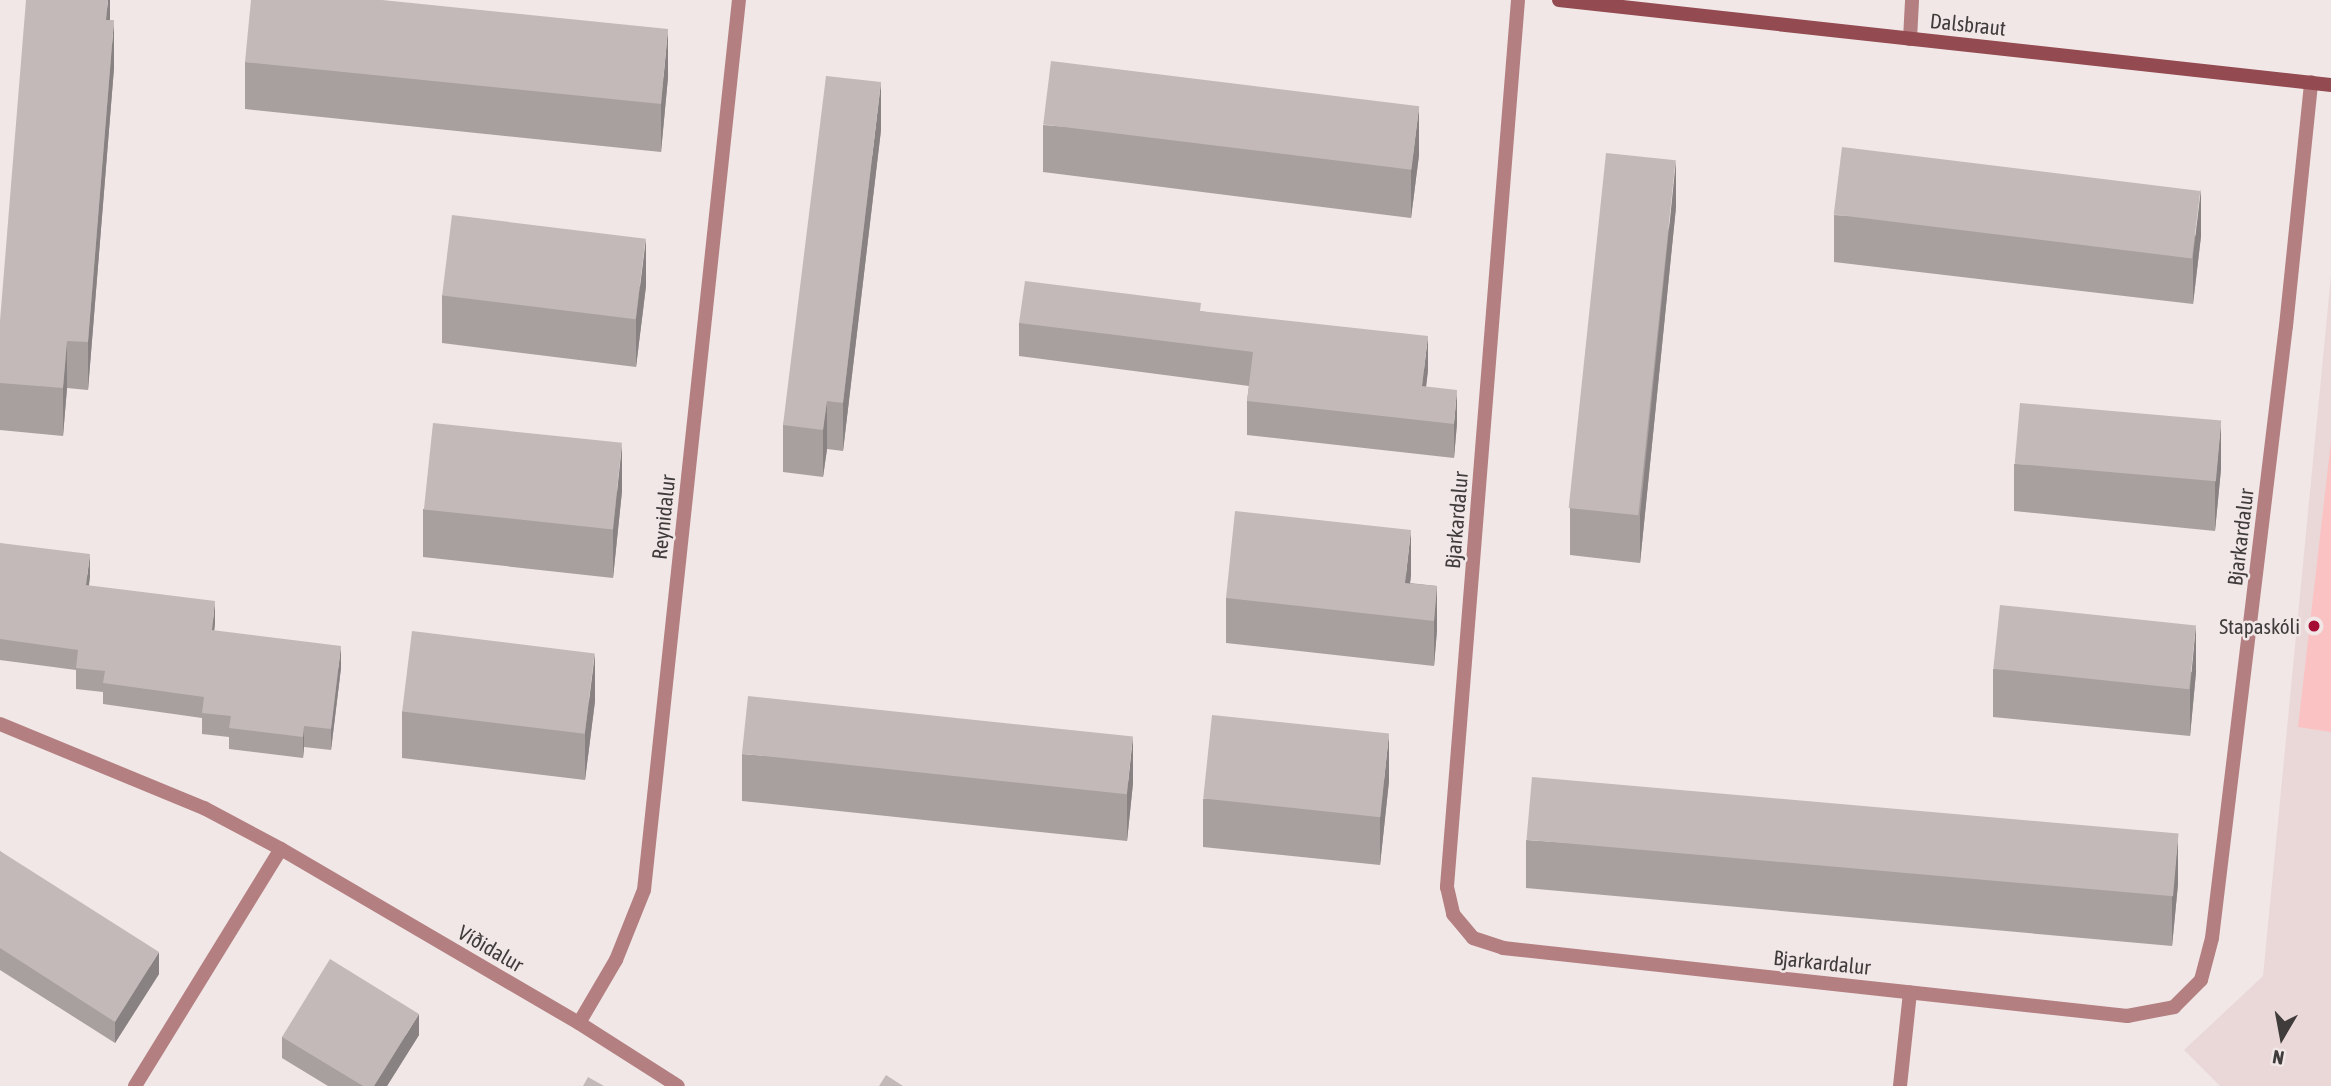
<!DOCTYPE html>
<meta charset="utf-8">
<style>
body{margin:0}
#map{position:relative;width:2331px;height:1086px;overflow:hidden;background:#f1e7e7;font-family:"Asap Condensed",sans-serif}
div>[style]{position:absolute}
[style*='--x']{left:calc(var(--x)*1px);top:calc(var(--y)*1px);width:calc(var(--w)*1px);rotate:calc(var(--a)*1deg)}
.built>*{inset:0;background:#ead8d8}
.green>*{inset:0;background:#fbc2c3}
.street>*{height:14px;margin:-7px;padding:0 7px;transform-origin:7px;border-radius:7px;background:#b37f81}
.secondary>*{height:14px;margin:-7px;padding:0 7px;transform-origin:7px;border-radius:7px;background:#934a50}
.wall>*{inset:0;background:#a89f9f}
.shaded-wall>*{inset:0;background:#888282}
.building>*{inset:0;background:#c3b9b9;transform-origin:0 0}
.dots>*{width:19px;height:19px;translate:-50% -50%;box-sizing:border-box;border:4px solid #f1e7e7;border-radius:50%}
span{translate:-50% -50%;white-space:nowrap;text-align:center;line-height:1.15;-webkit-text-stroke:5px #f1e7e7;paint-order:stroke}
.street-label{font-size:21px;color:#403c3c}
.poi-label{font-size:21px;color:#403c3c}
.right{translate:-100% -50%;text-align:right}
.north{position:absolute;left:2247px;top:1002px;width:70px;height:70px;-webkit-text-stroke:5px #f1e7e7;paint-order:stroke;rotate:190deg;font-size:19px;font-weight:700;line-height:28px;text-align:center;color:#403c3c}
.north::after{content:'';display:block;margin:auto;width:24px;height:32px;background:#403c3c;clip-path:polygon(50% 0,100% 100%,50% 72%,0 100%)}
</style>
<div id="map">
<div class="built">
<i style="clip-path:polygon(2331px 275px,2331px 1086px,2220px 1086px,2184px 1050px,2263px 976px)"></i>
</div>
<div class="green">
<i style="clip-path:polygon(2331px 441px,2331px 732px,2298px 727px)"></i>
</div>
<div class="street">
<i style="--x:1518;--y:0;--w:890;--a:94.58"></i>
<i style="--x:1447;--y:887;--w:28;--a:77"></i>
<i style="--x:1453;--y:914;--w:31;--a:50"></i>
<i style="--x:1473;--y:938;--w:32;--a:18"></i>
<i style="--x:1503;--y:948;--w:628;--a:6.22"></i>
<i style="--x:2127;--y:1016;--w:48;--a:-10.8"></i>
<i style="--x:2174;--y:1007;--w:38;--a:-45"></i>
<i style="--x:2201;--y:980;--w:43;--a:-75.3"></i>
<i style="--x:2212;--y:938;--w:616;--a:-83.11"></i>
<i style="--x:2286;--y:326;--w:245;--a:-84.1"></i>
<i style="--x:1910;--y:39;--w:39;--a:-87"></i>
<i style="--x:0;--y:724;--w:221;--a:22.4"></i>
<i style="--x:204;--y:808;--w:87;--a:28"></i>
<i style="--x:281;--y:849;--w:345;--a:30.3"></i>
<i style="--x:579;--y:1023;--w:117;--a:32.5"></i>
<i style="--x:579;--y:1023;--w:73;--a:-59.6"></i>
<i style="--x:616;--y:960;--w:75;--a:-68.2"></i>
<i style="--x:644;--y:890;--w:895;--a:-83.91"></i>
<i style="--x:135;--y:1086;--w:278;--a:-58.4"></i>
<i style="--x:1900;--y:1086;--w:94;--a:-83.9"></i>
</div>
<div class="secondary">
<i style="--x:1559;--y:0;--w:777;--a:6.28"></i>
</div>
<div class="wall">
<i style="clip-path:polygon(110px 0,110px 20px,114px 68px,88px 390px,67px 388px,63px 436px,0 430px,0 321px)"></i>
<i style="clip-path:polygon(245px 62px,668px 77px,661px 152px,245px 109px)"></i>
<i style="clip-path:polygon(1043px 125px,1419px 155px,1411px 218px,1043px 172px)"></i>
<i style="clip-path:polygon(881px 130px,843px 451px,827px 449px,823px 477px,783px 472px,783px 425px)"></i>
<i style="clip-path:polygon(1676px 207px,1640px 563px,1570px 555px,1570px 508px)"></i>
<i style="clip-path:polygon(1834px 215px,2201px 236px,2193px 304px,1834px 262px)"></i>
<i style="clip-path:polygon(646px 286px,636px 367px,442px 343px,442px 295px)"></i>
<i style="clip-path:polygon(1201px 311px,1428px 370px,1426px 387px,1457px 423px,1454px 458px,1247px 435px,1247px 401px,1249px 386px,1019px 356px,1019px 323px)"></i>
<i style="clip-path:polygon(2014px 464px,2221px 469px,2215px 531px,2014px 511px)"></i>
<i style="clip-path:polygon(622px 491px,613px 578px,423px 557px,423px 509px)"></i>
<i style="clip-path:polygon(0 543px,90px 576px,89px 586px,215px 623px,214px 631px,341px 668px,331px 750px,304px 747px,303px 758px,229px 749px,229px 737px,202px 734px,202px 718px,103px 704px,103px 692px,76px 689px,76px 670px,0 660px)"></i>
<i style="clip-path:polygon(1411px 575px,1410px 583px,1437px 586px,1437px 630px,1434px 666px,1226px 643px,1226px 598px)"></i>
<i style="clip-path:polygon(1993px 669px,2196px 672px,2190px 736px,1993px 717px)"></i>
<i style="clip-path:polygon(595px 701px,585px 780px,402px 758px,402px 711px)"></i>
<i style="clip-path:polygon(742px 754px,1133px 783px,1127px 841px,742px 801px)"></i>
<i style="clip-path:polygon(1389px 781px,1380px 865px,1203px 847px,1203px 799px)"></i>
<i style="clip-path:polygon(1526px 840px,2178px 884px,2172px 946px,1526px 888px)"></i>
<i style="clip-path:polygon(0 851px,159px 974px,115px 1043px,0 970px)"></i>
<i style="clip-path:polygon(419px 1035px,387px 1086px,328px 1086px,282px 1058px,282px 1037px)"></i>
</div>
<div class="shaded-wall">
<i style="clip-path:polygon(108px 0,110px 0,110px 22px,106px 20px)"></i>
<i style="clip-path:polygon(114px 20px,114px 68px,88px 390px,88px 342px)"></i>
<i style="clip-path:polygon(668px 29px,668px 77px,661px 152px,661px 104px)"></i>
<i style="clip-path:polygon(881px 82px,881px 130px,843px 451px,843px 403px)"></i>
<i style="clip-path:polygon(1419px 107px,1419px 155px,1411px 218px,1411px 170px)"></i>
<i style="clip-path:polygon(1676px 160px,1676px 207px,1640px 563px,1640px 515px)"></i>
<i style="clip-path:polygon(2201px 189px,2201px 236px,2193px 304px,2193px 256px)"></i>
<i style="clip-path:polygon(646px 238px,646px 286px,636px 367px,636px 319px)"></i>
<i style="clip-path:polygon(1428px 336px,1428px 370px,1422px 420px,1422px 386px)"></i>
<i style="clip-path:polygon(67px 341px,67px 388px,63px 436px,63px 388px)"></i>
<i style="clip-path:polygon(1457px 390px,1457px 423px,1454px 458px,1454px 424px)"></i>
<i style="clip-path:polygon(827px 401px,827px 449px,823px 477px,823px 430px)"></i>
<i style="clip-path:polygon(2221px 422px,2221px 469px,2215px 531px,2215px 484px)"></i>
<i style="clip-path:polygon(622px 444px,622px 491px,613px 578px,613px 531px)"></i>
<i style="clip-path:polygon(1411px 530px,1411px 575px,1406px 618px,1405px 583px)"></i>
<i style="clip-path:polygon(90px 554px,90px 576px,86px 606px,86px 585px)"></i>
<i style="clip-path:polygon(1437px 586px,1437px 630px,1434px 666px,1434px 621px)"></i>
<i style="clip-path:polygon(215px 601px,215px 623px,212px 651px,212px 630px)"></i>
<i style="clip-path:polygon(2196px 624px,2196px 672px,2190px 736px,2190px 689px)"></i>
<i style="clip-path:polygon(341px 646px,341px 668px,331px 750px,331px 729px)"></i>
<i style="clip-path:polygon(595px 653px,595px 701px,585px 780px,585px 733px)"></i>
<i style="clip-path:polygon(304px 726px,304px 747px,303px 758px,303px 737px)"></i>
<i style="clip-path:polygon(1389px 734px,1389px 781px,1380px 865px,1380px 817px)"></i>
<i style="clip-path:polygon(1133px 736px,1133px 783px,1127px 841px,1127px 793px)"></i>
<i style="clip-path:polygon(2178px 836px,2178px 884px,2172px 946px,2172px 898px)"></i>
<i style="clip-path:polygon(159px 952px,159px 974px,115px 1043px,115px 1022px)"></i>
<i style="clip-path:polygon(419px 1014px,419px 1035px,387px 1086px,374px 1086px)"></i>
</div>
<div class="building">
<i style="clip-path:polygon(26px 0,108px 0,106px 20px,114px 20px,88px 342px,67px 341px,63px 388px,0 383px,0 321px)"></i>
<i style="clip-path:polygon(251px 0,382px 0,668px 29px,661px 104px,245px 62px)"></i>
<i style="left:1051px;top:61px;width:371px;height:64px;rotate:7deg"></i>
<i style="clip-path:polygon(826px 76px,881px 82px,843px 403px,827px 401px,823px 430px,783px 425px)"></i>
<i style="left:1842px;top:147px;width:361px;height:68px;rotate:7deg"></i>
<i style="left:1606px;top:153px;width:70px;height:357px;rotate:6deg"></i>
<i style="left:452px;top:215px;width:195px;height:81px;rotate:7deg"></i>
<i style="clip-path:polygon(1025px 281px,1201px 303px,1200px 311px,1428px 336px,1422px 386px,1457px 390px,1454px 424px,1247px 401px,1253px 352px,1019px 323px)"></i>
<i style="left:2020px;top:403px;width:202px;height:61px;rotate:5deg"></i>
<i style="left:433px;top:423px;width:190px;height:87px;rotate:6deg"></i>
<i style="clip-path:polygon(1235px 511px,1411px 530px,1405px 583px,1437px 586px,1434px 621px,1226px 598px)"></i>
<i style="clip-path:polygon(0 543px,90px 554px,86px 585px,215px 601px,212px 630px,341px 646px,331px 729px,304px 726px,303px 737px,229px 728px,231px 716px,202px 713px,204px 697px,103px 683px,105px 671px,76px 668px,78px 650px,0 639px)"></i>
<i style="left:2000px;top:605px;width:197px;height:64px;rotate:6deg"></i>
<i style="left:412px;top:631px;width:184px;height:81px;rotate:7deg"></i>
<i style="left:748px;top:696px;width:387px;height:58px;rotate:6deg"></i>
<i style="left:1212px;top:715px;width:178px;height:84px;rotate:6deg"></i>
<i style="left:1532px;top:777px;width:649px;height:63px;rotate:5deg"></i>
<i style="clip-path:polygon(0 851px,159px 952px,115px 1022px,0 948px)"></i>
<i style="clip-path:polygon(330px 959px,419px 1014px,374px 1086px,363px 1086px,282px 1037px)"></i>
<i style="clip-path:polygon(886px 1075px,903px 1086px,879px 1086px)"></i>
<i style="clip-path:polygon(588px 1077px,604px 1086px,583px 1086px)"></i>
</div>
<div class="dots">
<i style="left:2314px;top:626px;background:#a60d34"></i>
</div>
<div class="street-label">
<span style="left:1968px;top:24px;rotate:6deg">Dalsbraut</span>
<span style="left:663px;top:517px;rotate:-84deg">Reynidalur</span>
<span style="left:1456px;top:520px;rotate:-85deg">Bjarkardalur</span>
<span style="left:2240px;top:537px;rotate:-83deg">Bjarkardalur</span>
<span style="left:491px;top:948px;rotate:30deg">Víðidalur</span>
<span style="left:1822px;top:962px;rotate:6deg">Bjarkardalur</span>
</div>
<div class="poi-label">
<span class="right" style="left:2300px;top:626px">Stapaskóli</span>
</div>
<div class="north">N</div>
</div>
